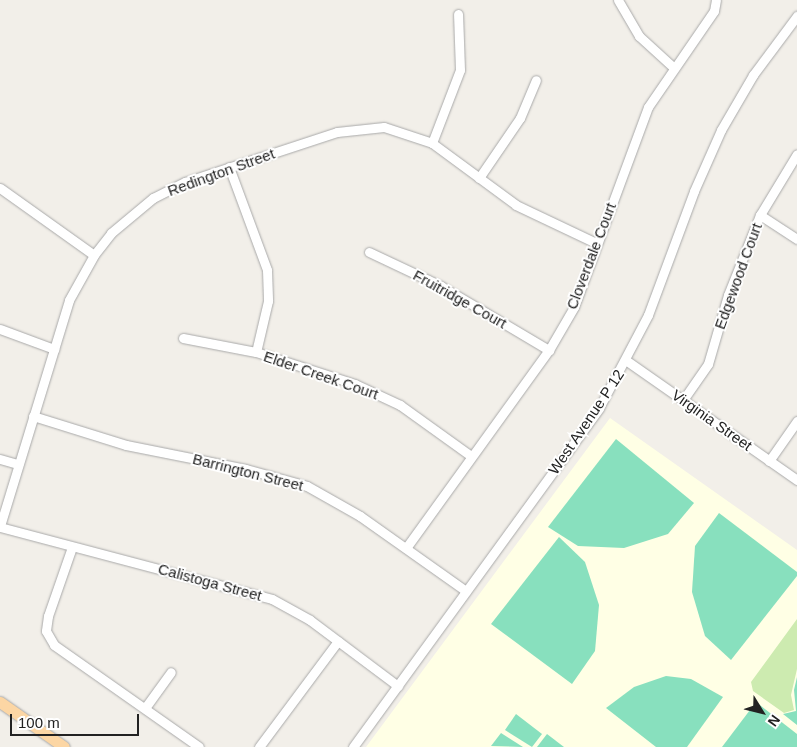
<!DOCTYPE html>
<style>
body{margin:0}
#map{position:relative;width:797px;height:747px;overflow:hidden;background:#f2efe9;font-family:Arial,sans-serif}
div>[style]{position:absolute}
[style*='--x']{left:calc(var(--x)*1px);top:calc(var(--y)*1px);width:calc(var(--w)*1px);rotate:calc(var(--a)*1deg)}
.education>*{inset:0;background:#ffffe5}
.grass>*{inset:0;background:#cdebb0}
.pitch>*{inset:0;background:#88e0be}
.roads{filter:drop-shadow(0 0 1px #a9a9a9) drop-shadow(0 0 1px #a9a9a9)}
.minor>*{height:9px;margin:-4.5px;padding:0 4.5px;transform-origin:4.5px;border-radius:4.5px;background:#fff}
.major>*{height:11px;margin:-5.5px;padding:0 5.5px;transform-origin:5.5px;border-radius:5.5px;background:#fcd6a4}
span{translate:-50% -50%;white-space:nowrap;text-align:center;line-height:1.15;-webkit-text-stroke:4px #fff;paint-order:stroke}
.street-label{font-size:15px;color:#222}
.north{position:absolute;left:737px;top:687px;width:50px;height:50px;-webkit-text-stroke:4px #fff;paint-order:stroke;rotate:126deg;font-size:14px;font-weight:700;line-height:20px;text-align:center;color:#222}
.north::after{content:'';display:block;margin:auto;width:18px;height:22px;background:#222;clip-path:polygon(50% 0,100% 100%,50% 72%,0 100%)}
.scale{position:absolute;left:10px;top:714px;width:129px;height:22px;box-sizing:border-box;border:2px solid #222;border-top:0;padding-left:6px;font-size:15px;line-height:18px;white-space:nowrap;color:#222;-webkit-text-stroke:4px #fff;paint-order:stroke}
</style>
<div id="map">
<div class="education">
<i style="clip-path:polygon(610px 418px,797px 550px,797px 747px,366px 747px)"></i>
</div>
<div class="grass">
<i style="clip-path:polygon(797px 619px,797px 669px,791px 695px,794px 710px,784px 713px,753px 691px,751px 682px)"></i>
</div>
<div class="pitch">
<i style="clip-path:polygon(616px 439px,694px 503px,668px 534px,624px 548px,578px 546px,548px 527px)"></i>
<i style="clip-path:polygon(719px 513px,797px 572px,797px 576px,731px 660px,705px 636px,692px 592px,695px 546px)"></i>
<i style="clip-path:polygon(559px 537px,585px 562px,599px 605px,595px 651px,572px 684px,491px 624px)"></i>
<i style="clip-path:polygon(666px 676px,691px 679px,723px 697px,687px 747px,656px 747px,606px 708px,634px 687px)"></i>
<i style="clip-path:polygon(797px 677px,797px 725px,783px 714px,796px 711px,794px 690px)"></i>
<i style="clip-path:polygon(756px 702px,797px 734px,797px 747px,722px 747px)"></i>
<i style="clip-path:polygon(516px 714px,542px 734px,532px 747px,505px 730px)"></i>
<i style="clip-path:polygon(501px 733px,523px 747px,491px 746px)"></i>
<i style="clip-path:polygon(547px 734px,564px 747px,537px 747px)"></i>
</div>
<div class="roads">
<div class="minor">
<i style="--x:618;--y:0;--w:42;--a:59.7"></i>
<i style="--x:639;--y:36;--w:46;--a:42.4"></i>
<i style="--x:432;--y:143;--w:78;--a:-69"></i>
<i style="--x:460;--y:70;--w:56;--a:-92"></i>
<i style="--x:229;--y:167;--w:110;--a:69.7"></i>
<i style="--x:267;--y:270;--w:31;--a:88"></i>
<i style="--x:268;--y:301;--w:52;--a:103.2"></i>
<i style="--x:479;--y:178;--w:73;--a:-55.7"></i>
<i style="--x:520;--y:118;--w:41;--a:-67.2"></i>
<i style="--x:0;--y:188;--w:115;--a:35.5"></i>
<i style="--x:760;--y:215;--w:44;--a:33"></i>
<i style="--x:369;--y:252;--w:80;--a:25.3"></i>
<i style="--x:441;--y:286;--w:126;--a:30.7"></i>
<i style="--x:0;--y:329;--w:58;--a:20.3"></i>
<i style="--x:183;--y:338;--w:74;--a:10.9"></i>
<i style="--x:256;--y:352;--w:104;--a:17.9"></i>
<i style="--x:355;--y:384;--w:50;--a:25"></i>
<i style="--x:400;--y:405;--w:87;--a:35.7"></i>
<i style="--x:627;--y:361;--w:208;--a:35"></i>
<i style="--x:683;--y:400;--w:44;--a:-55.2"></i>
<i style="--x:708;--y:364;--w:72;--a:-73.8"></i>
<i style="--x:728;--y:295;--w:86;--a:-68.2"></i>
<i style="--x:760;--y:215;--w:71;--a:-58.8"></i>
<i style="--x:33;--y:416;--w:97;--a:17.3"></i>
<i style="--x:126;--y:445;--w:122;--a:11.3"></i>
<i style="--x:246;--y:469;--w:63;--a:15.6"></i>
<i style="--x:307;--y:486;--w:61;--a:29.5"></i>
<i style="--x:360;--y:516;--w:130;--a:35.3"></i>
<i style="--x:0;--y:459;--w:19;--a:16"></i>
<i style="--x:769;--y:461;--w:49;--a:-55"></i>
<i style="--x:0;--y:526;--w:236;--a:-73"></i>
<i style="--x:69;--y:300;--w:51;--a:-60.9"></i>
<i style="--x:94;--y:255;--w:28;--a:-52"></i>
<i style="--x:111;--y:233;--w:55;--a:-39.8"></i>
<i style="--x:153;--y:198;--w:36;--a:-27"></i>
<i style="--x:185;--y:182;--w:160;--a:-18.2"></i>
<i style="--x:337;--y:132;--w:47;--a:-6.1"></i>
<i style="--x:384;--y:127;--w:51;--a:18.4"></i>
<i style="--x:432;--y:143;--w:104;--a:36.4"></i>
<i style="--x:516;--y:205;--w:89;--a:25.4"></i>
<i style="--x:0;--y:527;--w:281;--a:14.8"></i>
<i style="--x:272;--y:599;--w:43;--a:28.9"></i>
<i style="--x:310;--y:620;--w:110;--a:36.9"></i>
<i style="--x:72;--y:547;--w:73;--a:109.2"></i>
<i style="--x:48;--y:616;--w:15;--a:98"></i>
<i style="--x:46;--y:631;--w:16;--a:60"></i>
<i style="--x:54;--y:645;--w:177;--a:35.1"></i>
<i style="--x:406;--y:548;--w:244;--a:-54.2"></i>
<i style="--x:549;--y:350;--w:50;--a:-59.8"></i>
<i style="--x:574;--y:307;--w:213;--a:-69.7"></i>
<i style="--x:648;--y:107;--w:116;--a:-55.5"></i>
<i style="--x:714;--y:11;--w:11;--a:-80"></i>
<i style="--x:145;--y:708;--w:44;--a:-54.2"></i>
<i style="--x:259;--y:747;--w:132;--a:-53.3"></i>
<i style="--x:353;--y:747;--w:419;--a:-54"></i>
<i style="--x:599;--y:408;--w:105;--a:-62.2"></i>
<i style="--x:648;--y:315;--w:132;--a:-69.6"></i>
<i style="--x:694;--y:191;--w:67;--a:-66.1"></i>
<i style="--x:721;--y:130;--w:64;--a:-59.8"></i>
<i style="--x:753;--y:75;--w:74;--a:-53.3"></i>
</div>
<div class="major">
<i style="--x:0;--y:702;--w:78;--a:35.1"></i>
</div>
</div>
<div class="street-label">
<span style="left:221px;top:172px;rotate:-20deg">Redington Street</span>
<span style="left:591px;top:256px;rotate:-69deg">Cloverdale Court</span>
<span style="left:738px;top:276px;rotate:-70deg">Edgewood Court</span>
<span style="left:460px;top:299px;rotate:29deg">Fruitridge Court</span>
<span style="left:321px;top:375px;rotate:19deg">Elder Creek Court</span>
<span style="left:712px;top:420px;rotate:35deg">Virginia Street</span>
<span style="left:586px;top:422px;rotate:-56deg">West Avenue P 12</span>
<span style="left:248px;top:472px;rotate:14deg">Barrington Street</span>
<span style="left:210px;top:582px;rotate:15deg">Calistoga Street</span>
</div>
<div class="north">N</div>
<div class="scale">100 m</div>
</div>
